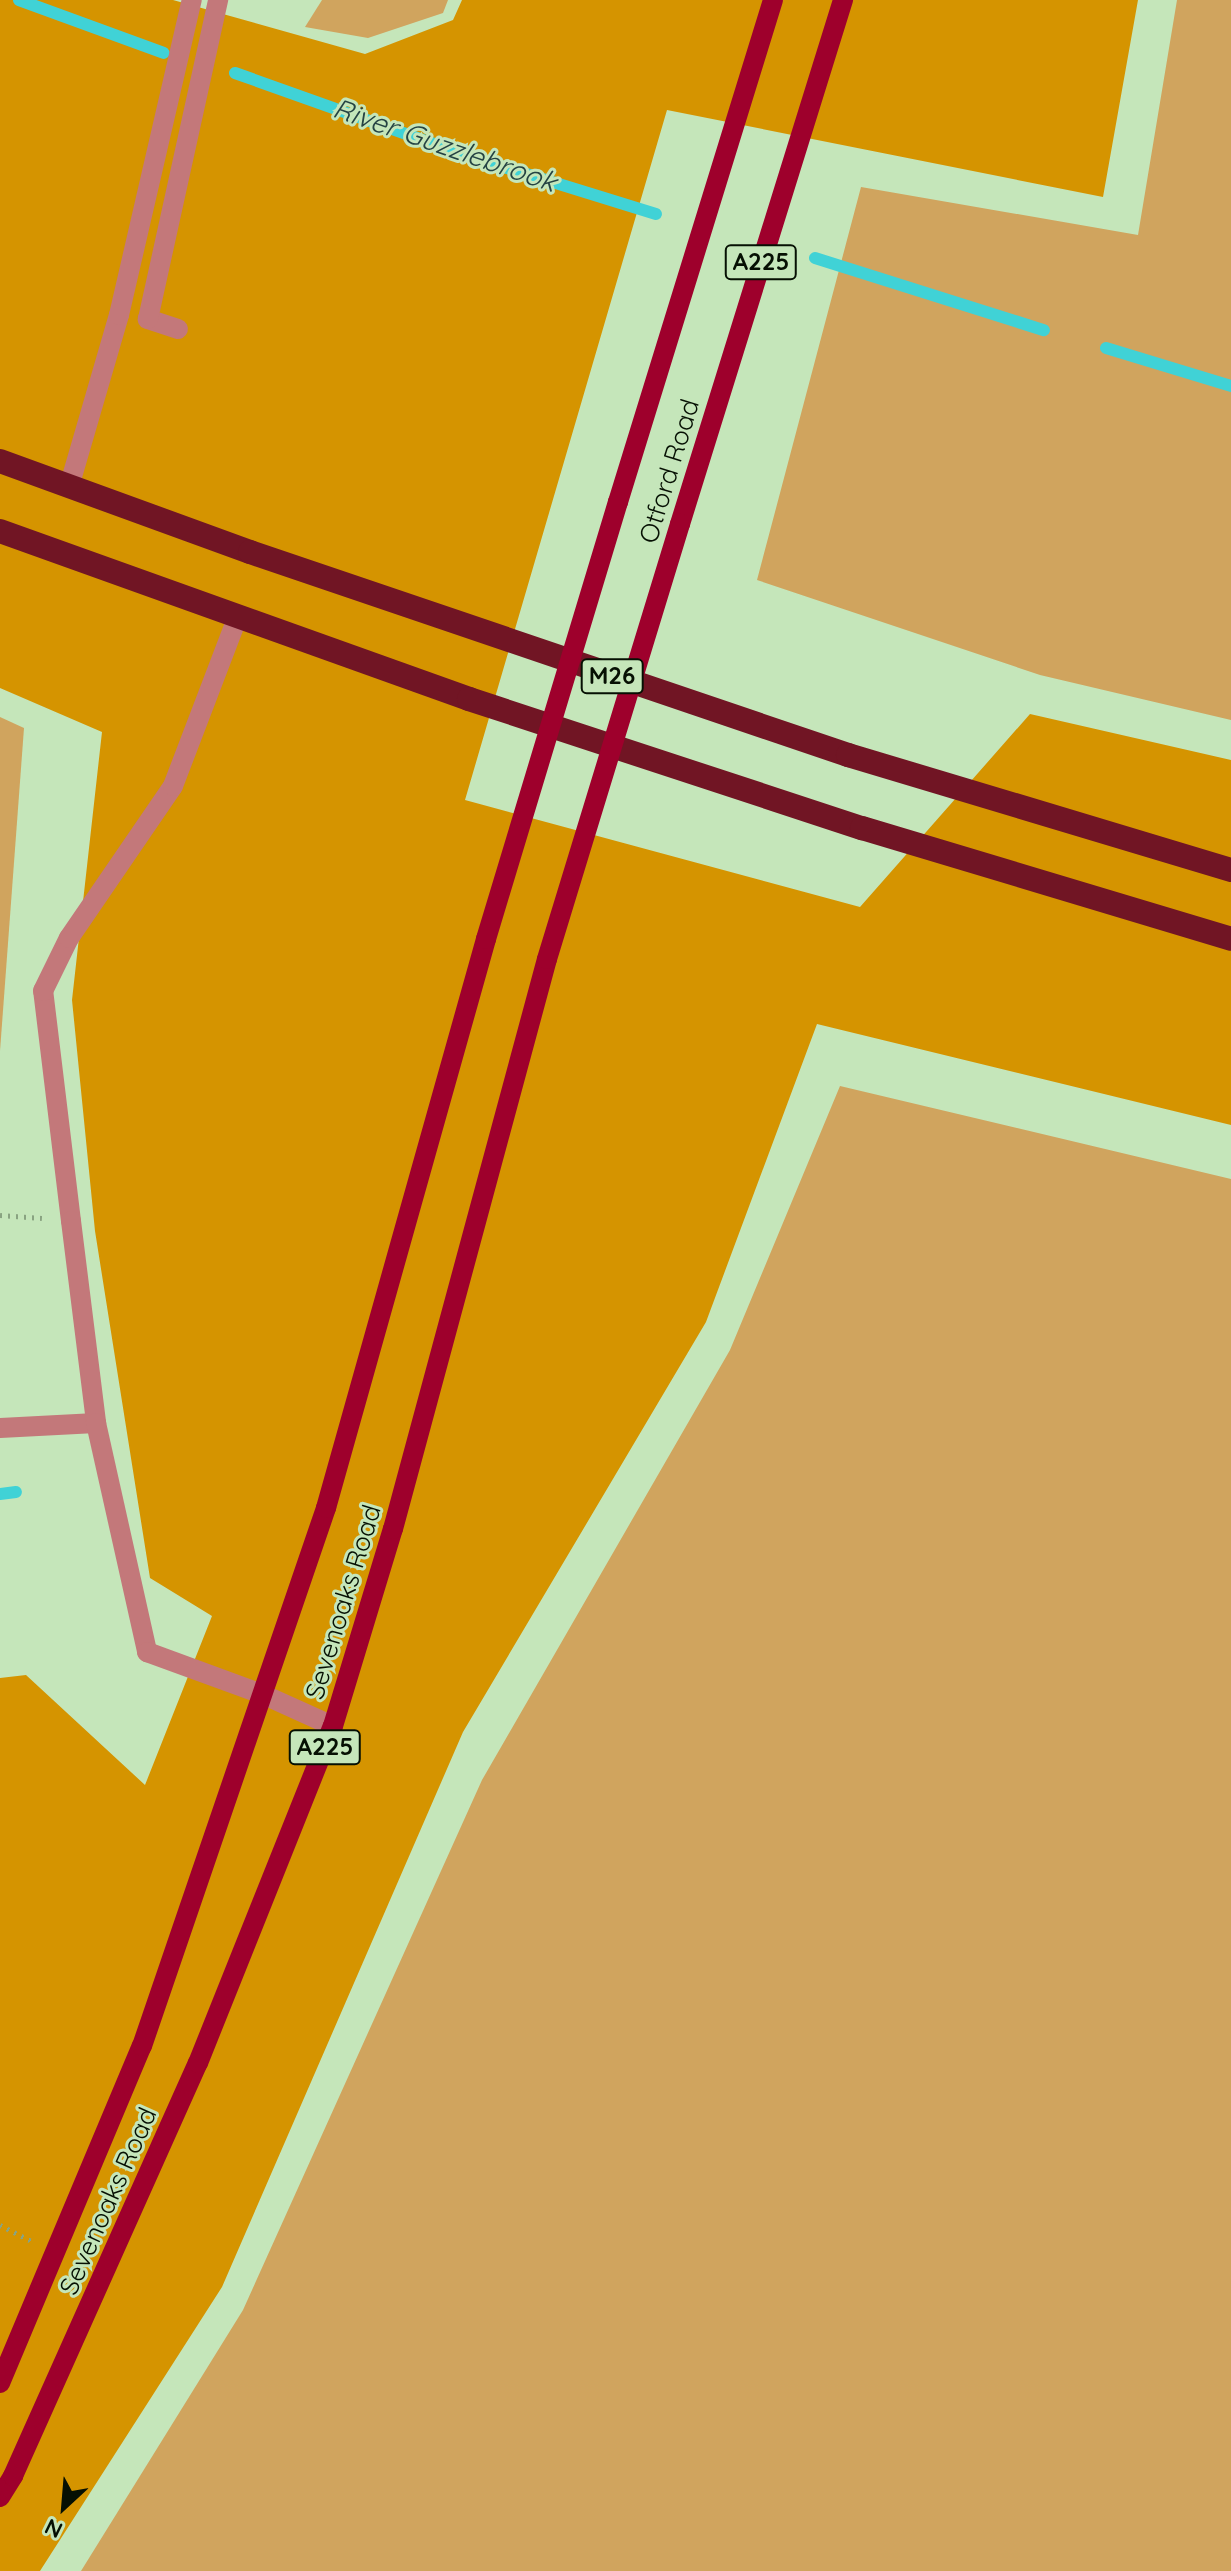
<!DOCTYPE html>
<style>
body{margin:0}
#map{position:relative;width:1231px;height:2571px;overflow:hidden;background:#c5e6ba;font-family:Quicksand,sans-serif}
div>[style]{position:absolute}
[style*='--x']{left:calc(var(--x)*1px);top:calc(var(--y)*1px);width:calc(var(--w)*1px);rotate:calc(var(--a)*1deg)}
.green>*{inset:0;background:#d0a45e}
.forest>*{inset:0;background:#d59400}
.stream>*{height:12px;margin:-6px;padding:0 6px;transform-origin:6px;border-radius:6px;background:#40d2d6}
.path>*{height:5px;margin-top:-2.5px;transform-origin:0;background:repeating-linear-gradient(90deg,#89a381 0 2px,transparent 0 8px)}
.lane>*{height:20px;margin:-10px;padding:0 10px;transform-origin:10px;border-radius:10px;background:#c3787a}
.street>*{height:20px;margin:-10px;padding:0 10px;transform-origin:10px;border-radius:10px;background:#c3787a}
.primary>*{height:20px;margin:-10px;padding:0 10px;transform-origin:10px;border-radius:10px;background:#9e002c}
.highway>*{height:24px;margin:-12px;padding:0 12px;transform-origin:12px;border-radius:12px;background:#711524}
.primary-bridge>*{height:20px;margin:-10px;padding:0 10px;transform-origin:10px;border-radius:10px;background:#9e002c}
span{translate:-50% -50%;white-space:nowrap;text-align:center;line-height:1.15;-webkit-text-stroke:6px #c5e6ba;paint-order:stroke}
.shield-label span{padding:2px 6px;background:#c5e6ba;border:2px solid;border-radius:6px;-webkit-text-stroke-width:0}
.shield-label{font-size:24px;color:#061003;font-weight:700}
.street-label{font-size:26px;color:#061003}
.water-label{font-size:28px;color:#254343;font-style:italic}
.north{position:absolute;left:24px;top:2467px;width:80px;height:80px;-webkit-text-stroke:6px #c5e6ba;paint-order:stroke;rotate:206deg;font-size:22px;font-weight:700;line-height:32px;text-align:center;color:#061003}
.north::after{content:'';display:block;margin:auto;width:28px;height:36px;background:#061003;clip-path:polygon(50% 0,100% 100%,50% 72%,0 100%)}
</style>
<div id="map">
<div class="green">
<i style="clip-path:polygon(322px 0,448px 0,443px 13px,368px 38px,305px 27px)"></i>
<i style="clip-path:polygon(1177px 0,1231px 0,1231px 720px,1040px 675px,757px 580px,861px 187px,1138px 235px)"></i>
<i style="clip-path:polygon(0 717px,24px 728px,0 1051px)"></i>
<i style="clip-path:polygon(840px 1086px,1231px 1179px,1231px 2571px,81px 2571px,243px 2310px,482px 1780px,730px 1350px)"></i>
</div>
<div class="forest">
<i style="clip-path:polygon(0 0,173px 0,365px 54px,453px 20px,462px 0,1138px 0,1103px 197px,667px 110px,465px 800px,860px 907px,1030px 714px,1231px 760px,1231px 1125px,817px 1024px,706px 1322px,463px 1732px,222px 2287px,40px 2571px,0 2571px,0 1678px,26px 1675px,145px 1785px,212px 1616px,150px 1578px,95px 1231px,72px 1000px,102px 732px,0 688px)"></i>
</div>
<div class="stream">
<i style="--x:19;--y:0;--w:154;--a:20.1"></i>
<i style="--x:235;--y:73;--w:241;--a:19.6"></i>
<i style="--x:462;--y:154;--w:203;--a:17.2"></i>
<i style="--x:815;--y:258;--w:240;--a:17.5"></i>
<i style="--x:1106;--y:348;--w:131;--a:16.9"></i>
<i style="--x:0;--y:1494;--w:16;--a:-7"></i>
</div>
<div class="path">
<i style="--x:0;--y:1215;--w:42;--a:4.1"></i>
<i style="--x:0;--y:2225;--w:35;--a:27"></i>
</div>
<div class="lane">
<i style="--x:178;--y:329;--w:32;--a:-162"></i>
<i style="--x:148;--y:319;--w:327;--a:-77.6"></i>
<i style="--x:69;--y:487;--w:179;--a:-73.8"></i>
<i style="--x:119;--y:315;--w:323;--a:-77"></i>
<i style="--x:71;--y:1221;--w:232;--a:-96.9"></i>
<i style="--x:43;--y:991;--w:59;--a:-63.9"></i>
<i style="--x:69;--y:938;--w:184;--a:-55.6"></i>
<i style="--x:173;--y:786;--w:180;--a:-69.1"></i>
<i style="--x:0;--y:1428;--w:96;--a:-3"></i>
</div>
<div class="street">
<i style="--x:71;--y:1221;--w:204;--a:82.9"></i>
<i style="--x:96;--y:1423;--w:235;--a:77.4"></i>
<i style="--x:147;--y:1652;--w:122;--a:20.1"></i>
<i style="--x:262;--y:1694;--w:78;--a:24.3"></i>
</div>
<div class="primary">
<i style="--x:618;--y:502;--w:525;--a:-72.84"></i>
<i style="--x:680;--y:524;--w:549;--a:-72.72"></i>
<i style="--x:0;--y:2383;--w:366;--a:-67.2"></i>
<i style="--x:142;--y:2046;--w:569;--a:-71.12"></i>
<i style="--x:326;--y:1508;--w:591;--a:-74.29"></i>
<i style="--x:0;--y:2497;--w:25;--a:-58"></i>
<i style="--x:13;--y:2476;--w:453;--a:-65.9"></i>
<i style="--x:198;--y:2063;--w:363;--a:-68.2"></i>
<i style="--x:333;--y:1726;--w:206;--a:-73.1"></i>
<i style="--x:393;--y:1529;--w:590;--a:-74.88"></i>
</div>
<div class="highway">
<i style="--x:0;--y:461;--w:266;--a:20"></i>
<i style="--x:250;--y:552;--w:632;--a:18.75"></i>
<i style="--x:848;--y:755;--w:400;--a:16.7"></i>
<i style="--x:0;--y:531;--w:498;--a:19.7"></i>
<i style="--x:469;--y:699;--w:414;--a:18.2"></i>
<i style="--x:862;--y:828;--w:385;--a:16.7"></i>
</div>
<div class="primary-bridge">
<i style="--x:486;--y:939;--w:457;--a:-73.2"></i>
<i style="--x:547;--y:959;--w:455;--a:-73"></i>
</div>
<div class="shield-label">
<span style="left:761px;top:262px">A225</span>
<span style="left:612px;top:676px">M26</span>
<span style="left:325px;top:1747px">A225</span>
</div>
<div class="street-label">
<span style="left:669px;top:471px;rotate:-73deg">Otford Road</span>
<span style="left:343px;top:1602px;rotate:-73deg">Sevenoaks Road</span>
<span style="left:108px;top:2201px;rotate:-66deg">Sevenoaks Road</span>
</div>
<div class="water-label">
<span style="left:445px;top:145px;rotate:19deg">River Guzzlebrook</span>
</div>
<div class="north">N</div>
</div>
